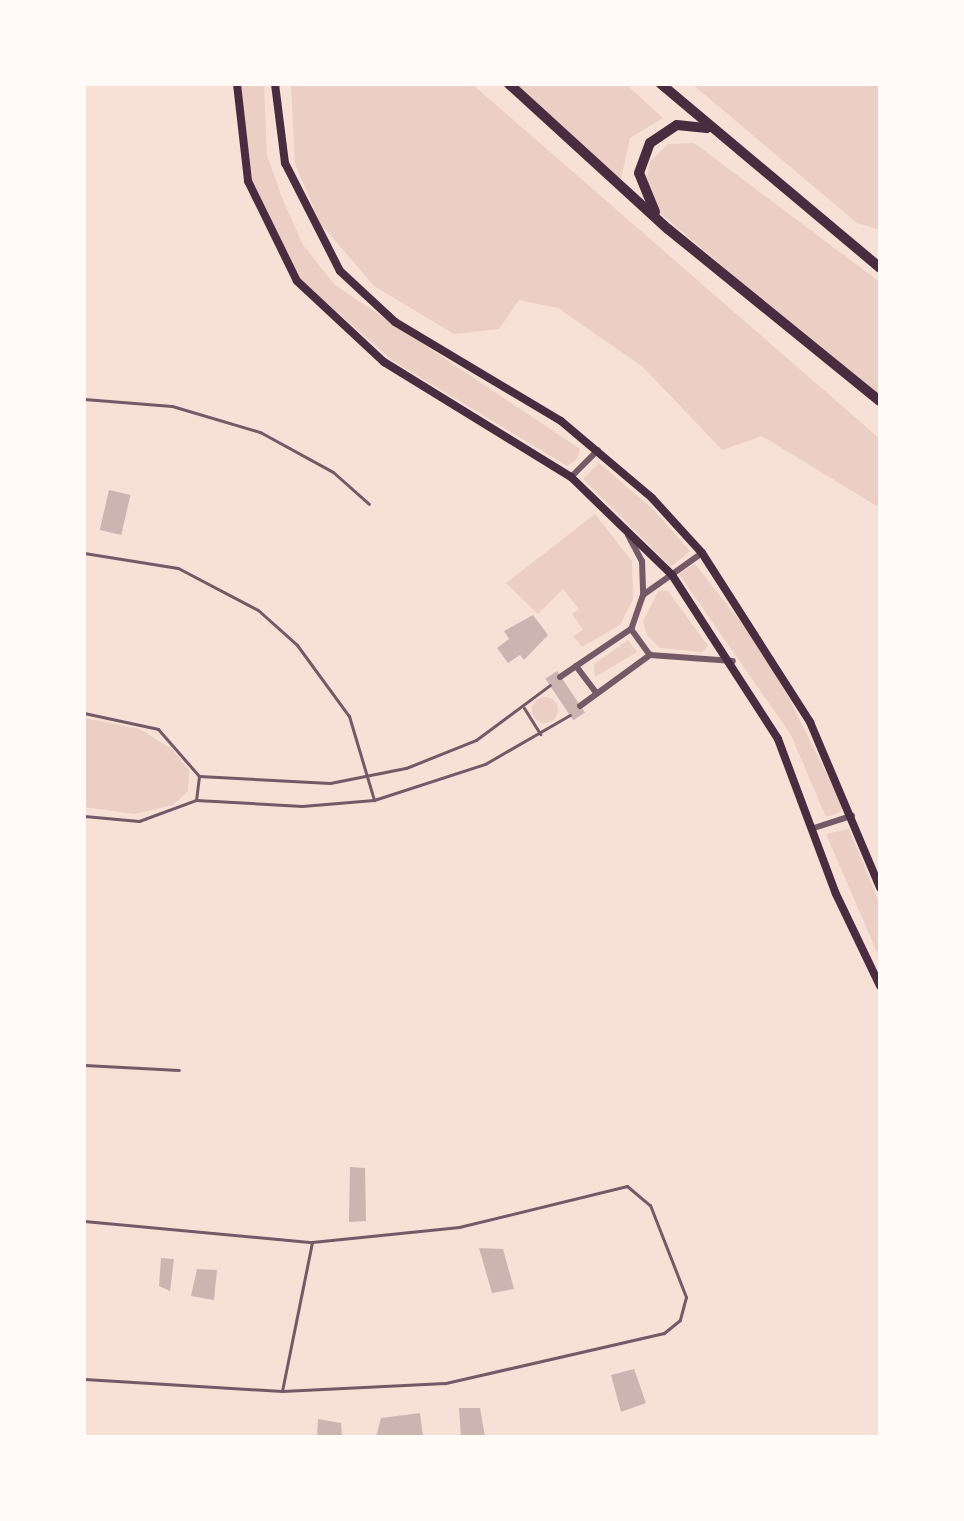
<!DOCTYPE html>
<style>
body{margin:0}
#map{position:relative;width:964px;height:1521px;overflow:hidden;background:#f7e1d7;font-family:"Noto Sans",sans-serif}
div>[style]{position:absolute}
[style*='--x']{left:calc(var(--x)*1px);top:calc(var(--y)*1px);width:calc(var(--w)*1px);rotate:calc(var(--a)*1deg)}
.green>*{inset:0;background:#ebcfc5}
.round{border-radius:50%}
.building>*{inset:0;background:#ccb4b1;transform-origin:0 0}
.service>*{height:3px;margin:-1.5px;padding:0 1.5px;transform-origin:1.5px;border-radius:1.5px;background:#755966}
.minor>*{height:6px;margin:-3px;padding:0 3px;transform-origin:3px;border-radius:3px;background:#755966}
.secondary>*{height:8px;margin:-4px;padding:0 4px;transform-origin:4px;border-radius:4px;background:#4a2c40}
.trunk>*{height:10px;margin:-5px;padding:0 5px;transform-origin:5px;border-radius:5px;background:#4a2c40}
span{translate:-50% -50%;white-space:nowrap;text-align:center;line-height:1.15;-webkit-text-stroke:7px #fffaf5;paint-order:stroke}
.frame{position:absolute;inset:0;border:86px solid #fffaf5;pointer-events:none}
</style>
<div id="map">
<div class="green">
<i style="clip-path:polygon(240px 84px,264px 84px,267px 155px,283px 200px,303px 245px,335px 285px,580px 449px,577px 459px,567px 466px,393px 361px,301px 280px,247px 178px)"></i>
<i style="clip-path:polygon(291px 84px,472px 84px,880px 439px,880px 508px,762px 436px,722px 450px,643px 367px,558px 308px,519px 300px,499px 329px,454px 334px,374px 286px,320px 223px,295px 164px)"></i>
<i style="clip-path:polygon(511px 84px,626px 84px,663px 118px,630px 138px,621px 179px)"></i>
<i style="clip-path:polygon(692px 84px,880px 84px,880px 230px,857px 223px)"></i>
<i style="clip-path:polygon(694px 143px,880px 282px,880px 400px,660px 213px,645px 185px,650px 162px,668px 144px)"></i>
<i style="clip-path:polygon(599px 463px,654px 510px,690px 551px,671px 567px,583px 479px)"></i>
<i style="clip-path:polygon(595px 514px,632px 561px,633px 599px,620px 625px,582px 647px,573px 636px,583px 630px,572px 614px,579px 609px,563px 589px,538px 614px,506px 583px)"></i>
<i style="clip-path:polygon(695px 564px,767px 655px,843px 806px,840px 812px,826px 817px,791px 735px,679px 574px)"></i>
<i style="clip-path:polygon(659px 590px,668px 591px,708px 646px,702px 652px,660px 648px,647px 635px,643px 621px)"></i>
<i style="clip-path:polygon(628px 640px,637px 652px,595px 677px,594px 664px)"></i>
<i class="round" style="left:532px;top:697px;width:26px;height:26px"></i>
<i style="clip-path:polygon(84px 718px,140px 729px,173px 750px,189px 770px,188px 791px,173px 805px,134px 814px,84px 807px)"></i>
<i style="clip-path:polygon(849px 829px,880px 904px,880px 959px,826px 834px)"></i>
</div>
<div class="building">
<i style="left:109px;top:490px;width:22px;height:41px;rotate:13deg"></i>
<i style="clip-path:polygon(533px 615px,548px 635px,524px 660px,520px 655px,508px 663px,497px 648px,509px 639px,504px 631px)"></i>
<i style="left:557px;top:671px;width:50px;height:14px;rotate:56deg"></i>
<i style="clip-path:polygon(350px 1167px,365px 1168px,366px 1221px,349px 1222px)"></i>
<i style="clip-path:polygon(479px 1248px,503px 1249px,514px 1289px,492px 1293px)"></i>
<i style="clip-path:polygon(161px 1258px,174px 1259px,170px 1291px,159px 1286px)"></i>
<i style="clip-path:polygon(197px 1269px,217px 1270px,214px 1300px,191px 1296px)"></i>
<i style="clip-path:polygon(634px 1369px,646px 1403px,621px 1412px,611px 1375px)"></i>
<i style="clip-path:polygon(459px 1408px,480px 1408px,485px 1437px,461px 1437px)"></i>
<i style="clip-path:polygon(420px 1413px,423px 1437px,376px 1437px,381px 1418px)"></i>
<i style="clip-path:polygon(318px 1419px,341px 1423px,342px 1437px,317px 1437px)"></i>
</div>
<div class="service">
<i style="--x:84;--y:399;--w:88;--a:4.5"></i>
<i style="--x:172;--y:406;--w:92;--a:16.5"></i>
<i style="--x:260;--y:432;--w:83;--a:28.7"></i>
<i style="--x:333;--y:472;--w:48;--a:41.6"></i>
<i style="--x:84;--y:553;--w:95;--a:9.1"></i>
<i style="--x:178;--y:568;--w:90;--a:27.7"></i>
<i style="--x:258;--y:610;--w:52;--a:41.9"></i>
<i style="--x:297;--y:645;--w:88;--a:53.8"></i>
<i style="--x:349;--y:716;--w:88;--a:73.4"></i>
<i style="--x:524;--y:708;--w:31;--a:58"></i>
<i style="--x:84;--y:713;--w:76;--a:12.2"></i>
<i style="--x:158;--y:729;--w:62;--a:48.9"></i>
<i style="--x:199;--y:776;--w:24;--a:97"></i>
<i style="--x:199;--y:776;--w:131;--a:3.1"></i>
<i style="--x:330;--y:783;--w:77;--a:-11.2"></i>
<i style="--x:406;--y:768;--w:75;--a:-21.8"></i>
<i style="--x:476;--y:740;--w:92;--a:-36.6"></i>
<i style="--x:84;--y:816;--w:55;--a:5.2"></i>
<i style="--x:139;--y:821;--w:61;--a:-20.2"></i>
<i style="--x:196;--y:800;--w:106;--a:3.2"></i>
<i style="--x:302;--y:806;--w:72;--a:-4.8"></i>
<i style="--x:374;--y:800;--w:117;--a:-18"></i>
<i style="--x:485;--y:764;--w:98;--a:-30"></i>
<i style="--x:84;--y:1065;--w:95;--a:3"></i>
<i style="--x:84;--y:1221;--w:229;--a:5.3"></i>
<i style="--x:312;--y:1242;--w:148;--a:-5.8"></i>
<i style="--x:459;--y:1227;--w:173;--a:-13.7"></i>
<i style="--x:627;--y:1186;--w:30;--a:40"></i>
<i style="--x:650;--y:1205;--w:99;--a:68.6"></i>
<i style="--x:686;--y:1297;--w:24;--a:105"></i>
<i style="--x:680;--y:1320;--w:21;--a:141"></i>
<i style="--x:664;--y:1333;--w:225;--a:167.1"></i>
<i style="--x:445;--y:1383;--w:163;--a:177.2"></i>
<i style="--x:282;--y:1391;--w:198;--a:-176.5"></i>
<i style="--x:282;--y:1391;--w:152;--a:-78.6"></i>
</div>
<div class="minor">
<i style="--x:571;--y:477;--w:38;--a:-45"></i>
<i style="--x:628;--y:535;--w:30;--a:62"></i>
<i style="--x:642;--y:561;--w:34;--a:88"></i>
<i style="--x:702;--y:553;--w:72;--a:144.6"></i>
<i style="--x:643;--y:595;--w:36;--a:109"></i>
<i style="--x:631;--y:629;--w:32;--a:54"></i>
<i style="--x:650;--y:655;--w:83;--a:4.1"></i>
<i style="--x:576;--y:666;--w:34;--a:53"></i>
<i style="--x:560;--y:677;--w:86;--a:-34.1"></i>
<i style="--x:580;--y:706;--w:87;--a:-36.1"></i>
<i style="--x:814;--y:828;--w:40;--a:-18"></i>
</div>
<div class="secondary">
<i style="--x:237;--y:84;--w:98;--a:83.5"></i>
<i style="--x:248;--y:181;--w:111;--a:63.9"></i>
<i style="--x:297;--y:281;--w:119;--a:43"></i>
<i style="--x:384;--y:362;--w:220;--a:31.6"></i>
<i style="--x:571;--y:477;--w:141;--a:44.1"></i>
<i style="--x:672;--y:575;--w:195;--a:57.1"></i>
<i style="--x:778;--y:739;--w:165;--a:69.5"></i>
<i style="--x:836;--y:894;--w:102;--a:64.4"></i>
<i style="--x:275;--y:84;--w:80;--a:82.8"></i>
<i style="--x:285;--y:163;--w:121;--a:63"></i>
<i style="--x:340;--y:271;--w:75;--a:42.8"></i>
<i style="--x:395;--y:322;--w:193;--a:30.8"></i>
<i style="--x:561;--y:421;--w:119;--a:40.2"></i>
<i style="--x:652;--y:498;--w:74;--a:47.7"></i>
<i style="--x:702;--y:553;--w:201;--a:57.4"></i>
<i style="--x:810;--y:722;--w:180;--a:67.1"></i>
</div>
<div class="trunk">
<i style="--x:509;--y:84;--w:215;--a:42.4"></i>
<i style="--x:668;--y:229;--w:273;--a:39.1"></i>
<i style="--x:661;--y:84;--w:286;--a:40"></i>
<i style="--x:655;--y:212;--w:42;--a:-112.3"></i>
<i style="--x:639;--y:173;--w:32;--a:-70"></i>
<i style="--x:650;--y:143;--w:32;--a:-34"></i>
<i style="--x:677;--y:125;--w:30;--a:6"></i>
</div>
<div class="frame"></div>
</div>
